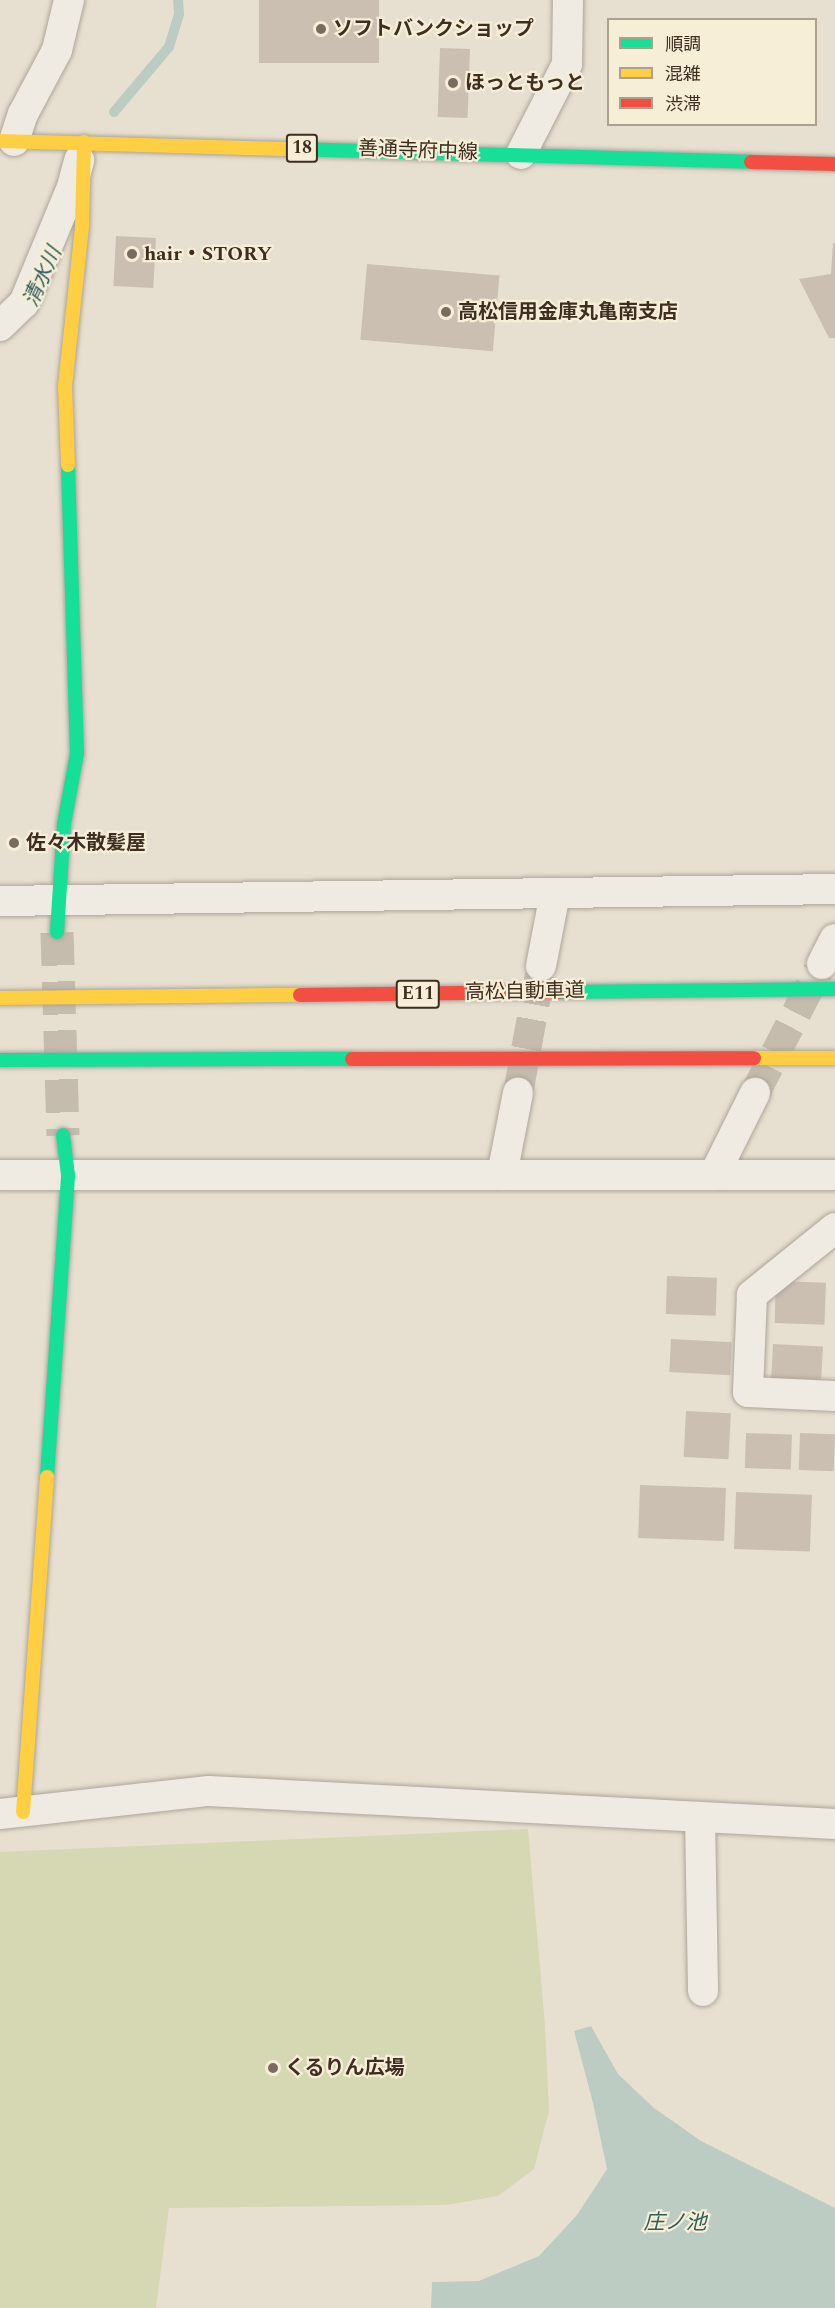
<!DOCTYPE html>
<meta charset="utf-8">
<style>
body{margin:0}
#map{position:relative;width:835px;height:2308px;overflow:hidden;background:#e7e0d1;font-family:Spectral,"Noto Sans JP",serif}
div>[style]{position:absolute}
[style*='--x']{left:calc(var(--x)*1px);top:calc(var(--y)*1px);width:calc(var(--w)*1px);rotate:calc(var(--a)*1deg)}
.green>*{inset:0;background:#d6d7b3}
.water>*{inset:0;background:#bcccc2}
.stream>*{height:10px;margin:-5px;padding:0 5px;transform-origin:5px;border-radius:5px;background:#bcccc2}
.building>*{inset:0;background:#cbbfb2;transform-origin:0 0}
.street-tunnel>*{height:30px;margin-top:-15px;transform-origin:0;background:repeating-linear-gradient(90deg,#c5bcae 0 30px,transparent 0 45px)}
.secondary-tunnel>*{height:33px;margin-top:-16.5px;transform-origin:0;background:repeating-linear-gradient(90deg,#c5bcae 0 33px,transparent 0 49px)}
.roads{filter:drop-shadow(0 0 2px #ada599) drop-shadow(0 0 2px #ada599)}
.street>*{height:30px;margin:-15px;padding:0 15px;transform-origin:15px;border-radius:15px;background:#efebe3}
.fast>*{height:14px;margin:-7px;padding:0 7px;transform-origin:7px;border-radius:7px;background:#16e098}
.slow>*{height:14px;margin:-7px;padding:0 7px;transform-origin:7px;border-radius:7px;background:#ffcf43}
.jam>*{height:14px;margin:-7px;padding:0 7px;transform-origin:7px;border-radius:7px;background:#f24e42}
.dots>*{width:16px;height:16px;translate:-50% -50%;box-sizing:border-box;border:3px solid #f7eed8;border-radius:50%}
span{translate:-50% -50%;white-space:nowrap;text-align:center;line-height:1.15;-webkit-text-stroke:4.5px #f7eed8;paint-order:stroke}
.shield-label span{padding:2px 4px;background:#f7eed8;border:2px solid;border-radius:4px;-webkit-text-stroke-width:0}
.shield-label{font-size:18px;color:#3d2e20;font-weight:700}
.poi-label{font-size:20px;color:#3d2e20;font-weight:700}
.left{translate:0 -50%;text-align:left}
.street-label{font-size:20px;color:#3d2e20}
.water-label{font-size:21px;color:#2f5d5a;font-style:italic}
.legend{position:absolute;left:607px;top:18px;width:210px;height:108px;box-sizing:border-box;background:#f7eed8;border:2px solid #ada18e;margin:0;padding:8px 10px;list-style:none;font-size:18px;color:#3d2e20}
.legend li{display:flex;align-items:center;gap:12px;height:30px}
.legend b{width:30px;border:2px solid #ada18e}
</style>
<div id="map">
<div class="green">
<i style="clip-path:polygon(528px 1829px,545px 2025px,549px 2111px,534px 2169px,498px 2196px,447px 2205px,169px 2208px,156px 2308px,0 2308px,0 1852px)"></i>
</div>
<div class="water">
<i style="clip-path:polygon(591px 2026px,618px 2074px,654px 2108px,701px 2141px,835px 2208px,835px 2308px,431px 2308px,432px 2282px,479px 2281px,539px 2256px,577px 2215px,607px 2169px,593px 2103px,574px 2031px)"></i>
</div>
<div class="stream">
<i style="--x:114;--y:112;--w:85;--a:-49.8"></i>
<i style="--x:169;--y:47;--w:34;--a:-73"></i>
<i style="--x:179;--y:14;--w:14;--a:-94"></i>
</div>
<div class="building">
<i style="left:259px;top:0;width:120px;height:63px"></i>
<i style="left:440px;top:48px;width:30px;height:69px;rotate:2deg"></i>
<i style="left:116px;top:236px;width:40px;height:50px;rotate:3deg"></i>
<i style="clip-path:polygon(833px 243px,835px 243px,835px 338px,829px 338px,799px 279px,831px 274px)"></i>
<i style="left:367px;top:264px;width:133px;height:76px;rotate:5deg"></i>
<i style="left:667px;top:1276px;width:50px;height:38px;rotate:2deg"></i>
<i style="left:776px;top:1281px;width:50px;height:42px;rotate:2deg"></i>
<i style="left:671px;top:1339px;width:61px;height:33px;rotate:3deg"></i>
<i style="left:773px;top:1344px;width:50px;height:38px;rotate:3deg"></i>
<i style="left:686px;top:1411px;width:45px;height:46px;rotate:3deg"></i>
<i style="left:746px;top:1433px;width:46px;height:35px;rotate:2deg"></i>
<i style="left:800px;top:1433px;width:35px;height:37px;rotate:2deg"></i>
<i style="left:640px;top:1485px;width:86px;height:53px;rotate:2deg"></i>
<i style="left:736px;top:1492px;width:76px;height:57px;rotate:2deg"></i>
</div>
<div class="street-tunnel">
<i style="--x:518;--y:1093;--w:126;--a:-79.5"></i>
<i style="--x:755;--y:1093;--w:137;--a:-62.7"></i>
</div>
<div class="secondary-tunnel">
<i style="--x:57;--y:932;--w:203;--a:88.3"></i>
</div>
<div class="roads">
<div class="street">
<i style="--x:14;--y:141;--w:28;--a:-72"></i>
<i style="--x:23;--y:114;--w:72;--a:-62"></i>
<i style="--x:57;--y:50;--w:51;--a:-76.5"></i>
<i style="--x:521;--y:154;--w:101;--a:-62.9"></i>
<i style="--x:567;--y:64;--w:64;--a:-89.1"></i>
<i style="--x:0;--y:326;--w:33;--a:-44"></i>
<i style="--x:24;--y:303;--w:126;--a:-67.5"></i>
<i style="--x:72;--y:187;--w:28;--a:-75"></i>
<i style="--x:0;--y:901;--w:835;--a:-0.82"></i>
<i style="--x:822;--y:964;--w:28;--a:-63"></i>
<i style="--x:541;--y:966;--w:74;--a:-79.1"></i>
<i style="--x:0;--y:1175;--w:835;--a:0"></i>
<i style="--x:502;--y:1175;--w:84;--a:-79"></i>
<i style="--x:714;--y:1175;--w:92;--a:-63.4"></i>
<i style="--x:835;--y:1228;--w:107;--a:141.1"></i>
<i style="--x:752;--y:1295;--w:97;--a:92.4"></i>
<i style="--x:748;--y:1392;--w:87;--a:2.6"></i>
<i style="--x:0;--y:1814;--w:210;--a:-6.3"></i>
<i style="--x:209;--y:1791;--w:627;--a:3.02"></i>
<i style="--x:700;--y:1817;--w:174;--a:89"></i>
</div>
<div class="fast">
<i style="--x:292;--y:149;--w:459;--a:1.6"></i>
<i style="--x:57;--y:932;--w:108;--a:-86.3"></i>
<i style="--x:64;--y:824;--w:72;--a:-79.6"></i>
<i style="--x:77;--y:753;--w:288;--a:-91.8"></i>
<i style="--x:560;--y:992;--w:275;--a:-0.6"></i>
<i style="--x:0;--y:1060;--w:352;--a:-0.2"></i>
<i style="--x:47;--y:1477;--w:303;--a:-86"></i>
<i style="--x:68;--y:1175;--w:40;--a:-97.1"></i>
</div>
<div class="slow">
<i style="--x:0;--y:141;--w:292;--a:1.6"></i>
<i style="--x:68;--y:465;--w:79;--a:-92.2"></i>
<i style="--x:65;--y:386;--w:161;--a:-83.9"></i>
<i style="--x:82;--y:226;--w:84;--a:-88.6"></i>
<i style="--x:0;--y:998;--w:300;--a:-0.6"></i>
<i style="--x:754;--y:1058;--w:81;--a:0"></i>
<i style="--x:23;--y:1812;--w:336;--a:-85.9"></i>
</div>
<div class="jam">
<i style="--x:751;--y:162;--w:84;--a:1.4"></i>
<i style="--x:300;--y:995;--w:260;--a:-0.7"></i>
<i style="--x:352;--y:1059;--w:402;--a:-0.1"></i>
</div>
</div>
<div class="dots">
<i style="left:321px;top:29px;background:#786c5e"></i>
<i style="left:453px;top:83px;background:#786c5e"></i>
<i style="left:132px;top:254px;background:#786c5e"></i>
<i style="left:446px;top:312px;background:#786c5e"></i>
<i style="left:14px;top:843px;background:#786c5e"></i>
<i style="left:273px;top:2068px;background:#786c5e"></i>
</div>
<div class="shield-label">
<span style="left:302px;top:148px">18</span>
<span style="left:418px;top:994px">E11</span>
</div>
<div class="poi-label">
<span class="left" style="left:333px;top:29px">ソフトバンクショップ</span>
<span class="left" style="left:465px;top:83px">ほっともっと</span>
<span class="left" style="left:144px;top:254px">hair・STORY</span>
<span class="left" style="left:458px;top:312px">高松信用金庫丸亀南支店</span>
<span class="left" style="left:26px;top:843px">佐々木散髪屋</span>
<span class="left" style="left:285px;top:2068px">くるりん広場</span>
</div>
<div class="street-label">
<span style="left:418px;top:151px;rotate:2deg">善通寺府中線</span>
<span style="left:525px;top:992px;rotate:-1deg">高松自動車道</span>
</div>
<div class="water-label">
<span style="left:43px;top:277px;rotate:-66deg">清水川</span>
<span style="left:675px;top:2223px">庄ノ池</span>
</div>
<ul class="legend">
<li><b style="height:8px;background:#16e098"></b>順調</li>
<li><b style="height:8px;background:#ffcf43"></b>混雑</li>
<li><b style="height:8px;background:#f24e42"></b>渋滞</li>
</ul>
</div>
